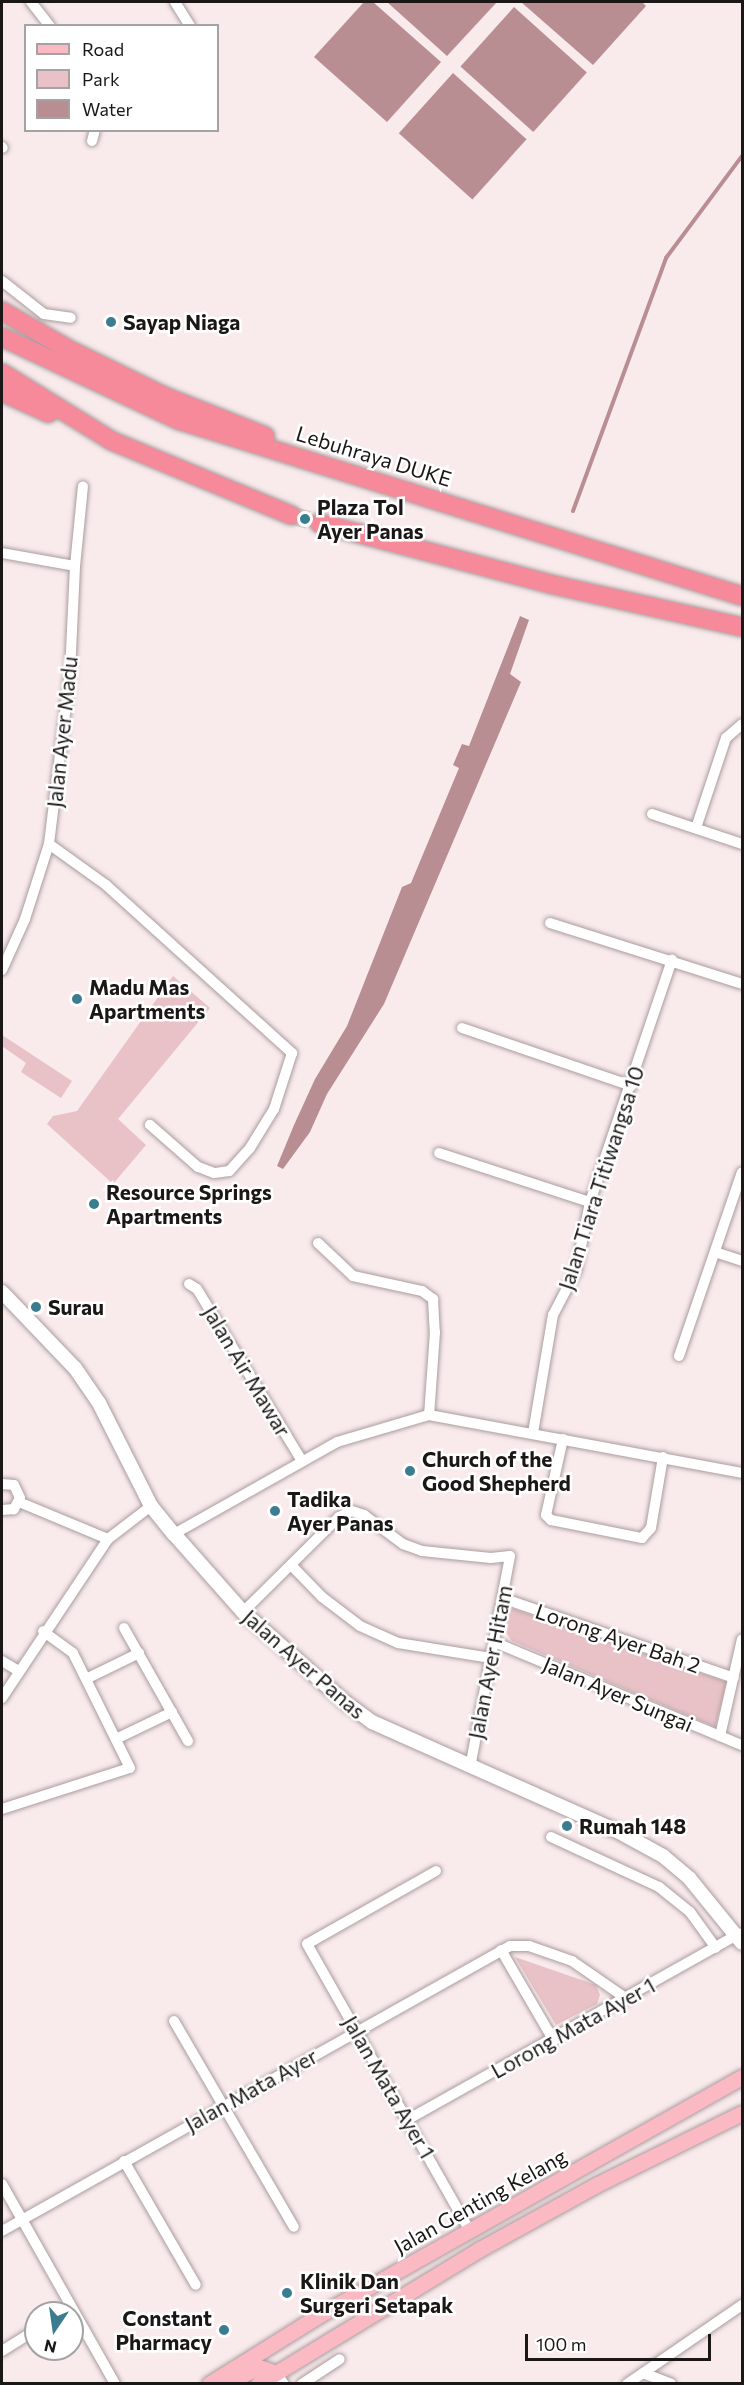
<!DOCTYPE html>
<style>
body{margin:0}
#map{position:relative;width:744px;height:2385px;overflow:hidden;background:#f9eaec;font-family:Commissioner,sans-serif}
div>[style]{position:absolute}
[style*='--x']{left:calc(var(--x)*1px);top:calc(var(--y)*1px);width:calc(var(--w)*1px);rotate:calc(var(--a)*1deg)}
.green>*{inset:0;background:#e8c2c6}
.water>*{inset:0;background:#b88e93;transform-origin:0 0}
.stream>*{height:4px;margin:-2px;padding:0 2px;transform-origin:2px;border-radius:2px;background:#b88e93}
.highway-tunnel>*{height:18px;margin-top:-9px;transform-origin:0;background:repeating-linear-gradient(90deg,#d8cacc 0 18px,transparent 0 27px)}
.roads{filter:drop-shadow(0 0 2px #aa9d9e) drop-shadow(0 0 2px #aa9d9e)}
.street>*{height:10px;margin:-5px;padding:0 5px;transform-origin:5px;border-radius:5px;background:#fff}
.secondary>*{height:14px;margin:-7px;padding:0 7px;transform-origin:7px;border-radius:7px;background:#fff}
.primary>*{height:15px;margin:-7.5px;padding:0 7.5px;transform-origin:7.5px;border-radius:7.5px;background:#fab9c3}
.highway>*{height:18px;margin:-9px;padding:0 9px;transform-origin:9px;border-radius:9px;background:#f68a9b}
.dots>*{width:16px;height:16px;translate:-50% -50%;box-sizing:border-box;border:3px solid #fff;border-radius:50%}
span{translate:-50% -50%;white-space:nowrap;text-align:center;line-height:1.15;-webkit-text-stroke:5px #fff;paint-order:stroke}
.poi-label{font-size:21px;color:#1c1717;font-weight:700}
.left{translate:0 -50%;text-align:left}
.right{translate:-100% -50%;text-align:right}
.street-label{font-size:21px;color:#1c1717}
.frame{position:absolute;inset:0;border:3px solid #1c1717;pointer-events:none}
.legend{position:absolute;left:24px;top:24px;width:195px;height:108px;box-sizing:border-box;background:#fff;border:2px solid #a4a2a2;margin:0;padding:8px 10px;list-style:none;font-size:18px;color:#1c1717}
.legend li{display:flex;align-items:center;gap:12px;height:30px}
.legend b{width:30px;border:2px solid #a4a2a2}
.north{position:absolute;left:24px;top:2301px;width:60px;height:60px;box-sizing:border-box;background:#fff;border:2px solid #a4a2a2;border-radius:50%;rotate:193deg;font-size:16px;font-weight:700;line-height:24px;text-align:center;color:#1c1717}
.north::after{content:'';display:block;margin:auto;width:21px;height:27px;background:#3c7c90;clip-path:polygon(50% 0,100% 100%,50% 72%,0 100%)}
.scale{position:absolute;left:525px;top:2334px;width:186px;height:27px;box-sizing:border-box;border:3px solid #1c1717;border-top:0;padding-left:8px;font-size:18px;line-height:21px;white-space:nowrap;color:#1c1717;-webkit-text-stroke:4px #fff;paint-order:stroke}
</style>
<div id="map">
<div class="green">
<i style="clip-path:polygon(173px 976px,210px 1008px,118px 1119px,146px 1145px,113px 1184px,47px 1124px,53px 1116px,77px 1111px)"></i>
<i style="clip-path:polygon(2px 1035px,72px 1081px,61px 1098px,21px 1072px,26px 1063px,2px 1046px)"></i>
<i style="clip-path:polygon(511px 1608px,727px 1682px,715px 1727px,512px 1641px,503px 1629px,506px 1610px)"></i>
<i style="clip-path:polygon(515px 1957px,596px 1985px,600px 1995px,597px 2004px,556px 2025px)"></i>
</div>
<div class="water">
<i style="clip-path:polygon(364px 2px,373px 2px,441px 62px,387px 122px,314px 57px)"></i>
<i style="clip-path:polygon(387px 2px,497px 2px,447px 56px)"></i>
<i style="clip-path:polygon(521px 2px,642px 2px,646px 6px,593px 65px)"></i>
<i style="left:514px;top:7px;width:98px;height:80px;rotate:42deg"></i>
<i style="left:453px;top:73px;width:99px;height:81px;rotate:42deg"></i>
<i style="clip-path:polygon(520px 616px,529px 620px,510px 674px,521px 682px,384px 1004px,327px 1094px,310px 1132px,283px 1169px,277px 1166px,294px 1125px,315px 1079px,347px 1026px,402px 887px,411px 883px,459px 768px,453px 765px,462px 744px,469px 746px)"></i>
</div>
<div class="stream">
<i style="--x:573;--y:511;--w:270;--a:-69.8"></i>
<i style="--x:666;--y:258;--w:127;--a:-53.3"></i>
</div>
<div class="highway-tunnel">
<i style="--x:291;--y:515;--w:29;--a:16"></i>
</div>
<div class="roads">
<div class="street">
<i style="--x:31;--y:2;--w:31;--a:52"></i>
<i style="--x:175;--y:2;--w:28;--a:58"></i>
<i style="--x:92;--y:141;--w:11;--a:-75"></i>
<i style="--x:2;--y:147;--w:1;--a:45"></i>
<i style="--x:2;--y:281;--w:53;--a:38.2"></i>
<i style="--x:44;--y:314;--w:27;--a:8"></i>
<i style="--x:2;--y:553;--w:74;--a:10.1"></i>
<i style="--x:652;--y:814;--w:95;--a:18.4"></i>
<i style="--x:696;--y:828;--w:95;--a:-71.6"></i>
<i style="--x:726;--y:738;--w:21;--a:-41"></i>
<i style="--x:49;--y:844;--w:70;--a:35.7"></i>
<i style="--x:106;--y:885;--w:251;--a:42.1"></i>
<i style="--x:292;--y:1053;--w:59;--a:107.8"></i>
<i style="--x:274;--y:1109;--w:46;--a:121.6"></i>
<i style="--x:250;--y:1148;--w:31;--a:132"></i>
<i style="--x:229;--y:1171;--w:15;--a:172"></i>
<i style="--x:214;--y:1173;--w:17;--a:-159"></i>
<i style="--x:198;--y:1167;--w:64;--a:-138.8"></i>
<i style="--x:550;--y:923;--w:201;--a:17.6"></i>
<i style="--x:2;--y:970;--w:56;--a:-65.7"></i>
<i style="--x:25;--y:919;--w:79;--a:-72.3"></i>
<i style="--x:49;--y:844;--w:172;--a:-83"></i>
<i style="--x:70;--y:673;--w:107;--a:-87.3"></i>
<i style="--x:75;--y:566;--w:80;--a:-84.3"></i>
<i style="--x:462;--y:1028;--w:179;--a:18.9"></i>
<i style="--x:439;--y:1153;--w:159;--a:18"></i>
<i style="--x:318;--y:1243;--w:48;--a:43.3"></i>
<i style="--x:353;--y:1276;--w:71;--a:12.3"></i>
<i style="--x:422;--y:1291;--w:14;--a:36"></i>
<i style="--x:433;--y:1299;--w:33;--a:87"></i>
<i style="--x:435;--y:1332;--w:83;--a:94.1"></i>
<i style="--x:715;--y:1252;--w:28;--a:18"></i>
<i style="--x:189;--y:1284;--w:9;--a:32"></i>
<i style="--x:197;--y:1289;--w:202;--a:58.6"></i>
<i style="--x:679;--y:1356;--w:194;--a:-71.1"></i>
<i style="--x:533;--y:1433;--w:120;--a:-80.4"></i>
<i style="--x:553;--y:1315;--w:50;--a:-62.4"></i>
<i style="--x:576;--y:1271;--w:70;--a:-78.5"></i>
<i style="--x:590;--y:1202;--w:256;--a:-71.3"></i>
<i style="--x:563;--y:1439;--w:78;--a:102.6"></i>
<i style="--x:546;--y:1515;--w:7;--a:45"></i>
<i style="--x:551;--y:1520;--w:93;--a:11.2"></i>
<i style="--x:642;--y:1538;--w:13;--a:-48"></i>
<i style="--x:651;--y:1528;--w:72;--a:-80.4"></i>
<i style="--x:2;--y:1484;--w:12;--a:5"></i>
<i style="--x:14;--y:1485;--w:14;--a:65"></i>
<i style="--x:20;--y:1498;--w:13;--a:119"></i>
<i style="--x:14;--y:1509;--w:12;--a:175"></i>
<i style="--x:19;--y:1502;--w:96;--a:22.6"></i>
<i style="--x:174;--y:1534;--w:187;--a:-29.4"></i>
<i style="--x:337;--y:1442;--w:96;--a:-16.4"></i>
<i style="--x:429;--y:1415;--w:318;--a:10.5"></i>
<i style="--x:291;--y:1565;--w:45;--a:45.9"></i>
<i style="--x:322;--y:1597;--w:48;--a:37.3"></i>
<i style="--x:360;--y:1626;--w:42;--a:24.1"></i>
<i style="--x:398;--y:1643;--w:94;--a:9.2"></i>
<i style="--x:502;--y:1598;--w:245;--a:19"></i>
<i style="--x:243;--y:1612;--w:135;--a:-44.7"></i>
<i style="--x:339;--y:1517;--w:14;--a:-25"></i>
<i style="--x:352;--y:1511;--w:13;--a:18"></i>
<i style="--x:364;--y:1515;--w:49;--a:36.6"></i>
<i style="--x:403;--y:1544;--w:20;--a:20"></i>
<i style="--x:422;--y:1551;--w:69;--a:5.8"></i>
<i style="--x:491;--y:1558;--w:19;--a:-6"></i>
<i style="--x:510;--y:1556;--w:215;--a:100.7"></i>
<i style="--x:124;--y:1628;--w:130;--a:60.5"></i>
<i style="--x:494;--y:1642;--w:269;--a:22.6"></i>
<i style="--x:2;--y:1661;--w:17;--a:31"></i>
<i style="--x:88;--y:1678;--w:57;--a:-26.1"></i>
<i style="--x:2;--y:1698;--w:191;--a:-56.3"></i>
<i style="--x:108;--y:1539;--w:54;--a:-37.5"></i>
<i style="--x:720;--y:1736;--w:99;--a:-77.2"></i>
<i style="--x:118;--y:1738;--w:60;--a:-25.7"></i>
<i style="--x:2;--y:1809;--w:134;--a:-17.8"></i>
<i style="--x:130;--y:1768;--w:128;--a:-116.4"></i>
<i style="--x:73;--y:1653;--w:37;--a:-144"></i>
<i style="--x:551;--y:1837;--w:119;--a:24.8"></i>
<i style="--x:659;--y:1887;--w:40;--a:39"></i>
<i style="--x:690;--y:1912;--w:44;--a:54.2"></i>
<i style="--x:436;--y:1871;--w:148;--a:150.5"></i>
<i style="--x:307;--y:1944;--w:330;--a:60.4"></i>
<i style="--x:501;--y:1950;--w:105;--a:59.8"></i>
<i style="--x:174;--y:2021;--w:238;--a:59.8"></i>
<i style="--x:407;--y:2120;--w:381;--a:-29.3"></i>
<i style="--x:124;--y:2161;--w:143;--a:59.9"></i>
<i style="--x:2;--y:2184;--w:230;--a:60.5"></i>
<i style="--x:2;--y:2231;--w:582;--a:-29.29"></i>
<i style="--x:510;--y:1946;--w:19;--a:0"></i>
<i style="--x:529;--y:1946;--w:46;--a:19.2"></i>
<i style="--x:572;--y:1961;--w:67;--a:34.6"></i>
<i style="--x:2;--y:2351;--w:40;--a:-32"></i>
<i style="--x:276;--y:2373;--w:14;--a:54"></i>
<i style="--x:643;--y:2373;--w:30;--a:21"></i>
<i style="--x:302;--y:2384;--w:45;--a:-33.3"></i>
<i style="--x:627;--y:2384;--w:140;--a:-34.5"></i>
</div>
<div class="secondary">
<i style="--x:2;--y:1292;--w:105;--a:46.2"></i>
<i style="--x:75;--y:1368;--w:42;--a:55.6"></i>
<i style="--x:99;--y:1403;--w:115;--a:63.2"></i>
<i style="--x:151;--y:1506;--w:36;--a:51"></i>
<i style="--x:174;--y:1534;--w:104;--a:48.5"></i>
<i style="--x:243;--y:1612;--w:137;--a:41.5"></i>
<i style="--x:346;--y:1703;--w:32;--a:36"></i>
<i style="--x:372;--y:1722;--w:275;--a:24"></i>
<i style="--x:623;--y:1834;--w:46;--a:28.8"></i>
<i style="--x:663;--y:1856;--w:35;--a:40"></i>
<i style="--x:690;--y:1879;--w:82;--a:50.9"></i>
</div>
<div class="primary">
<i style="--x:230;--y:2381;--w:32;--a:-26"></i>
<i style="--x:259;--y:2367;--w:18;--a:19"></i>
<i style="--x:209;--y:2384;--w:132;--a:-32"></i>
<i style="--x:321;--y:2314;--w:483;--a:-29.4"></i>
<i style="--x:258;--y:2384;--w:260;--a:-31.3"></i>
<i style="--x:480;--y:2249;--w:132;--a:-28.9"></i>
<i style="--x:596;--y:2185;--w:163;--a:-26.3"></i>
</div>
<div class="highway">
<i style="--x:2;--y:311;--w:76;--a:29.9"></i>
<i style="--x:68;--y:349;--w:107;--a:26.1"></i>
<i style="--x:164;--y:396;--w:109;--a:21.6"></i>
<i style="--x:2;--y:337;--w:195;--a:25.2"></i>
<i style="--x:178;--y:420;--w:591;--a:17.33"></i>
<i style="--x:2;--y:373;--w:129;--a:31.7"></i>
<i style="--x:112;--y:441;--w:194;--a:22.5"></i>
<i style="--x:2;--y:392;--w:51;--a:24.5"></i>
<i style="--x:319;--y:523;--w:243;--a:14.8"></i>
<i style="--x:554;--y:585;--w:193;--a:12.6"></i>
</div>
</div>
<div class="dots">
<i style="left:111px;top:322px;background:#3c7c90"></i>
<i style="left:305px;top:519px;background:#3c7c90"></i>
<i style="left:77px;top:999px;background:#3c7c90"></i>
<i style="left:94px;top:1204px;background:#3c7c90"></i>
<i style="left:36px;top:1307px;background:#3c7c90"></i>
<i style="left:410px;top:1471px;background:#3c7c90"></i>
<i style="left:275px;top:1511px;background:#3c7c90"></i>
<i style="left:567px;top:1826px;background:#3c7c90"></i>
<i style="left:287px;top:2293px;background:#3c7c90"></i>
<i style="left:224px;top:2330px;background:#3c7c90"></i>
</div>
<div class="poi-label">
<span class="left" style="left:123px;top:322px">Sayap Niaga</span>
<span class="left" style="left:317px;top:519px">Plaza Tol<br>Ayer Panas</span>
<span class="left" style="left:89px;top:999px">Madu Mas<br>Apartments</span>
<span class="left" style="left:106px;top:1204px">Resource Springs<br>Apartments</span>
<span class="left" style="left:48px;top:1307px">Surau</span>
<span class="left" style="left:422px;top:1471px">Church of the<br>Good Shepherd</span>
<span class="left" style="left:287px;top:1511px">Tadika<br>Ayer Panas</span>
<span class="left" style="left:579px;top:1826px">Rumah 148</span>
<span class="left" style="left:300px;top:2293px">Klinik Dan<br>Surgeri Setapak</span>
<span class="right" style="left:212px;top:2330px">Constant<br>Pharmacy</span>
</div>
<div class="street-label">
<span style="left:374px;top:456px;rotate:17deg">Lebuhraya DUKE</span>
<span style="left:62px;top:732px;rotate:-84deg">Jalan Ayer Madu</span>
<span style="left:601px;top:1178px;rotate:-72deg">Jalan Tiara Titiwangsa 10</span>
<span style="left:247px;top:1371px;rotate:59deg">Jalan Air Mawar</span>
<span style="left:618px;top:1638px;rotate:19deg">Lorong Ayer Bah 2</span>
<span style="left:490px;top:1662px;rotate:-79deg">Jalan Ayer Hitam</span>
<span style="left:304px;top:1664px;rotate:41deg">Jalan Ayer Panas</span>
<span style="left:618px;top:1694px;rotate:23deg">Jalan Ayer Sungai</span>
<span style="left:573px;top:2028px;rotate:-29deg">Lorong Mata Ayer 1</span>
<span style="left:389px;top:2087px;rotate:60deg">Jalan Mata Ayer 1</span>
<span style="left:251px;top:2090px;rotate:-29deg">Jalan Mata Ayer</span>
<span style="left:480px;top:2201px;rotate:-29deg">Jalan Genting Kelang</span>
</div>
<div class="frame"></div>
<ul class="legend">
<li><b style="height:8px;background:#fab9c3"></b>Road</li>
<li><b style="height:16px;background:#e8c2c6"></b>Park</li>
<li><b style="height:16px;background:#b88e93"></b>Water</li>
</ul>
<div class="north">N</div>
<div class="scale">100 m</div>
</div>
